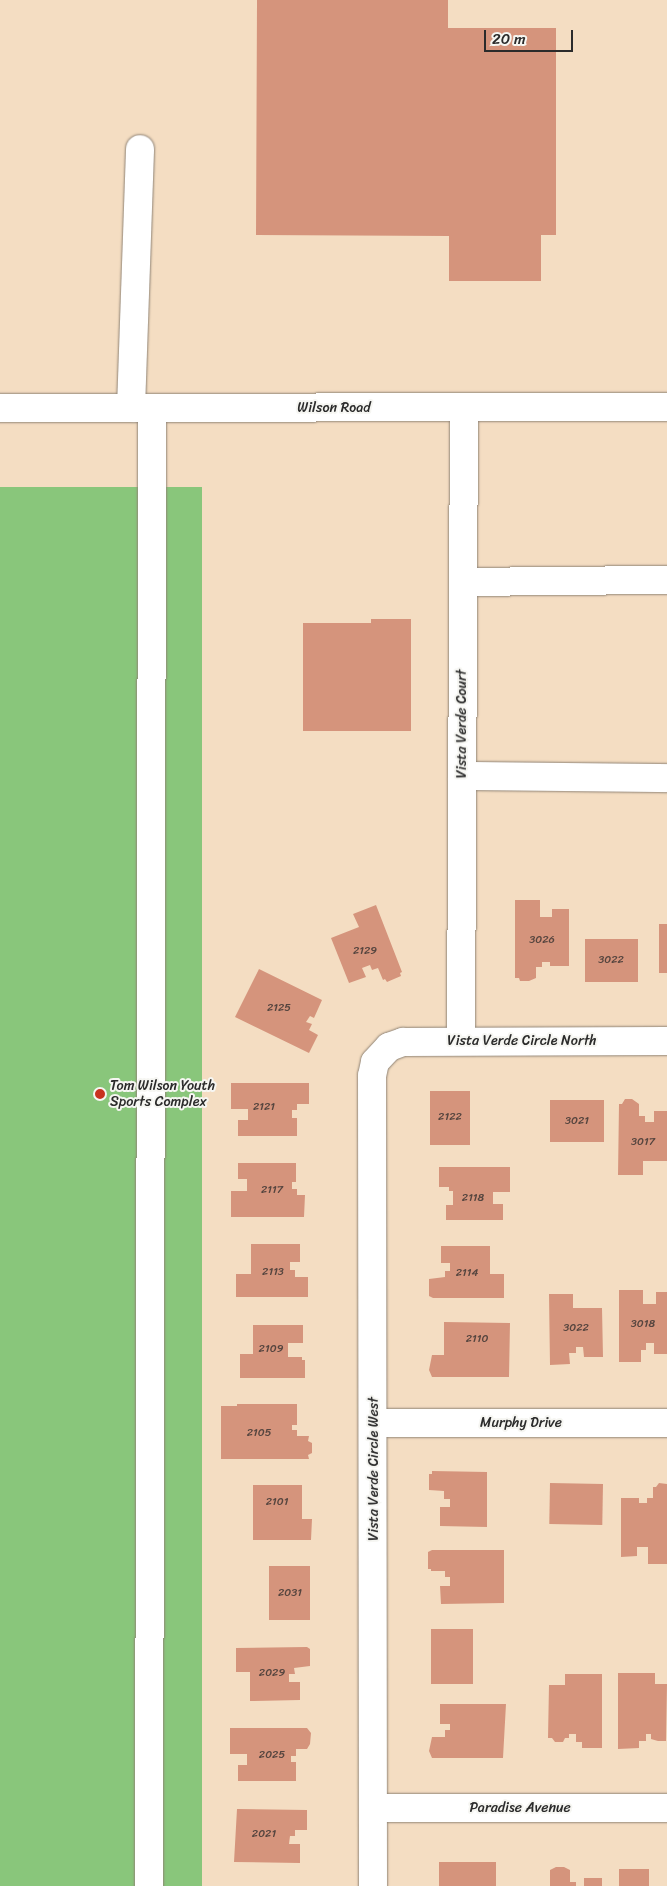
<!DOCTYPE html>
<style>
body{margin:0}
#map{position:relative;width:667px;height:1886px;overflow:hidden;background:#f4ddc2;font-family:Sriracha,sans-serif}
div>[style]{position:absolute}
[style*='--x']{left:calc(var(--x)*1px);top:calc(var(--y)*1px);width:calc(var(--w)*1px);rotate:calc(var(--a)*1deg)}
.green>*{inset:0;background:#89c67b;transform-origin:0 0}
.building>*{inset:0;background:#d5947c;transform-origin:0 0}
.roads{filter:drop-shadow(0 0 1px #908476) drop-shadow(0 0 1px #908476)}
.minor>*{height:28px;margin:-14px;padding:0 14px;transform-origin:14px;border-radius:14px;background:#fff}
.major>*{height:28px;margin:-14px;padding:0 14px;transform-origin:14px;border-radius:14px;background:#fff}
.dots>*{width:14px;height:14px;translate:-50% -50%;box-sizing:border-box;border:2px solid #f6f6f2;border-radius:50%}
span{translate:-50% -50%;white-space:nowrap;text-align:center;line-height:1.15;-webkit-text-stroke:4px #f6f6f2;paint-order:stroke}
.number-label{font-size:11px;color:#56453f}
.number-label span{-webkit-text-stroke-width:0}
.street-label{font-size:14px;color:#2b2b2b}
.poi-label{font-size:14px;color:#2b2b2b}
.left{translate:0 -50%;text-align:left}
.scale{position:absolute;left:484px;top:30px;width:89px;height:22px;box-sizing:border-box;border:2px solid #2b2b2b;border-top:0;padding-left:6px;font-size:15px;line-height:18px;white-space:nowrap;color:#2b2b2b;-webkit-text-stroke:4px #f6f6f2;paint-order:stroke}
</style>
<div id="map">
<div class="green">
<i style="left:0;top:487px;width:202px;height:1399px"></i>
</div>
<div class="building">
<i style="clip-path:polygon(257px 0,448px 0,448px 28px,556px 28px,556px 235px,541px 235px,541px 281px,449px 281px,449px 236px,256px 235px)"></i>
<i style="clip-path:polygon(371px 619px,411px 619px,411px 731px,303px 731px,303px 623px,371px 623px)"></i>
<i style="clip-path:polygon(515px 900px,540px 900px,540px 917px,552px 917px,552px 909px,569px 909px,569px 966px,550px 966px,550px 962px,542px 962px,542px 967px,536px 967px,536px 978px,529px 981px,520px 981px,519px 978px,515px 978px)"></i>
<i style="clip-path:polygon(376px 905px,402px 972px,400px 973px,401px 976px,387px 982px,385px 979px,383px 980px,378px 968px,372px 970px,370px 965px,362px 968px,366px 977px,349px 983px,331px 938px,359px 927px,353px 914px)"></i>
<i style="left:659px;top:924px;width:8px;height:49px"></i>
<i style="left:585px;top:939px;width:53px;height:43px"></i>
<i style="clip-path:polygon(259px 969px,322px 1000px,314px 1018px,310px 1016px,306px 1022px,312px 1024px,309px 1030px,318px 1035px,309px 1053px,235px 1017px)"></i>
<i style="clip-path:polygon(231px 1083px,309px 1083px,309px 1104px,297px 1104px,297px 1110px,292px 1110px,292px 1118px,297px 1118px,297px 1136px,238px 1136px,238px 1120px,248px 1120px,248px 1109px,231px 1109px)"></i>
<i style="left:430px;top:1091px;width:40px;height:54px"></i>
<i style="clip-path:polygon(625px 1099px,632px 1099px,639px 1104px,639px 1116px,645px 1116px,645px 1122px,654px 1122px,654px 1111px,667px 1111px,667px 1161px,643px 1161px,643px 1175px,618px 1175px,619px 1104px,622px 1104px)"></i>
<i style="left:550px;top:1100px;width:54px;height:42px"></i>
<i style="clip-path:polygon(238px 1163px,296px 1163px,296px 1182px,292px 1182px,292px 1189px,297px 1189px,297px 1195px,305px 1195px,304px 1217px,231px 1217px,231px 1191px,247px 1191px,247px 1179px,238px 1179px)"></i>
<i style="clip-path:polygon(439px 1167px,510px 1167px,510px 1192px,493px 1192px,493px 1204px,503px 1204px,503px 1220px,446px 1220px,446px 1205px,453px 1205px,453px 1191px,449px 1191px,449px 1187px,439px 1187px)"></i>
<i style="clip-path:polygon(251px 1244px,300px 1244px,300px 1262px,290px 1262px,290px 1270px,295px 1270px,295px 1277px,308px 1277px,308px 1297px,236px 1297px,236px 1274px,251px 1274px)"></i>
<i style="clip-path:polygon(441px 1246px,490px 1246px,490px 1274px,504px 1274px,504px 1298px,433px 1298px,429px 1296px,429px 1279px,445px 1277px,445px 1271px,450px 1271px,450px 1263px,441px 1263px)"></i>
<i style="clip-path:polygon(619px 1290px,643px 1290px,643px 1304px,656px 1304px,656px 1292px,667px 1292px,667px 1354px,654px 1354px,654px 1343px,646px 1343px,646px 1350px,641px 1350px,641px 1362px,619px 1362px)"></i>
<i style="clip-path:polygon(549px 1294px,573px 1294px,573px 1308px,602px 1308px,603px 1357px,584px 1357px,583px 1347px,576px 1347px,576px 1353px,569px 1353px,570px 1364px,550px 1365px)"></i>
<i style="clip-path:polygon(444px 1322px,510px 1323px,509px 1377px,432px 1377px,429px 1370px,432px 1355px,444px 1355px)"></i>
<i style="clip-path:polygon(253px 1325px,303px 1325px,303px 1343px,288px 1343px,288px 1357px,302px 1357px,302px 1360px,305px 1360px,305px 1378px,240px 1378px,240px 1354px,253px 1354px)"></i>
<i style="clip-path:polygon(237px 1404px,297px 1404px,297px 1425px,292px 1425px,292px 1430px,297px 1430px,297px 1436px,309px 1436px,308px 1441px,312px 1443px,312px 1453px,308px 1455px,309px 1459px,221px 1459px,221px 1406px,237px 1406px)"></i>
<i style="clip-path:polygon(432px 1471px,487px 1472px,487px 1527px,440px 1526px,440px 1507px,450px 1507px,450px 1499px,444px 1499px,444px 1491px,429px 1490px,429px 1474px,432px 1474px)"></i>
<i style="left:550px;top:1483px;width:53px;height:41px;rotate:1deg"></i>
<i style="clip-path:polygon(659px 1483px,667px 1484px,667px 1564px,648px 1564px,648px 1547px,637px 1547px,637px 1556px,621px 1557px,621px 1498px,639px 1498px,639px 1503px,647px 1503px,647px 1498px,653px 1498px,653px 1487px,656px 1487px)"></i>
<i style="clip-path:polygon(253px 1485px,302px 1485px,302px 1519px,312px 1519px,311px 1540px,253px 1540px)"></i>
<i style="clip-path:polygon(432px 1550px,504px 1550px,504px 1603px,441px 1604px,440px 1586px,450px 1586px,450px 1577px,445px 1577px,445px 1571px,431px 1571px,431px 1569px,428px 1569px,428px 1552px)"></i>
<i style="left:269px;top:1566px;width:41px;height:54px"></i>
<i style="left:431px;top:1629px;width:42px;height:55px"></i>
<i style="clip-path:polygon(307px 1647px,310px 1649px,310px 1666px,294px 1668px,295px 1674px,289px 1674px,289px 1682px,300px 1682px,300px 1700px,250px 1701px,250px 1672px,236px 1672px,236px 1648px)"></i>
<i style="clip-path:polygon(618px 1673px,655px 1673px,655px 1684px,667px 1684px,666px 1741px,658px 1741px,651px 1739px,651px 1734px,646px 1734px,646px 1741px,639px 1741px,639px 1748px,618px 1749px)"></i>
<i style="clip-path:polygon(565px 1674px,602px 1674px,602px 1748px,582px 1748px,582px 1742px,576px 1742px,576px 1734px,569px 1734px,569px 1738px,565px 1738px,563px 1742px,555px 1742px,552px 1738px,548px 1738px,549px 1685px,565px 1685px)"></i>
<i style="clip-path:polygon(440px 1704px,506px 1704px,503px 1758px,432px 1758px,429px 1751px,432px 1737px,445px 1737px,445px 1730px,450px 1730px,450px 1724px,440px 1724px)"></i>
<i style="clip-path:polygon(230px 1728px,307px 1728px,311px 1733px,310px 1744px,307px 1749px,296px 1749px,296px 1756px,291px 1756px,291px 1762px,296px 1762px,296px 1781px,238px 1781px,238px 1765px,247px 1765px,247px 1754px,230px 1754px)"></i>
<i style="clip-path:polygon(237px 1809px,307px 1810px,307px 1830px,295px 1830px,295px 1836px,290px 1836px,289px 1844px,300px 1844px,300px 1863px,234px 1862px)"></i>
<i style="left:439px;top:1862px;width:57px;height:24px"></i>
<i style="clip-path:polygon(556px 1867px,564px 1867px,570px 1870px,570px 1882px,576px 1882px,576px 1886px,550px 1886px,550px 1870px)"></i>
<i style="left:619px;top:1869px;width:30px;height:17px"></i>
<i style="left:584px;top:1878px;width:18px;height:8px"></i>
</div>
<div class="roads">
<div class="minor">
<i style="--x:131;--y:408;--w:259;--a:-88"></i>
<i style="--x:463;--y:582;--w:204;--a:-0.6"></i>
<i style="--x:462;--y:776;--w:205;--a:0.6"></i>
<i style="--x:461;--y:1041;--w:634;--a:-89.73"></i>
<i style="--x:374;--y:1423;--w:293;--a:0"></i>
<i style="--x:373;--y:1808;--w:294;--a:0"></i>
<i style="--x:149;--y:1886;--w:1478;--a:-89.88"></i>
<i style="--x:373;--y:1886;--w:810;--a:-90.07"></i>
<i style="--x:372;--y:1076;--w:14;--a:-78"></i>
<i style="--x:375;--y:1062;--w:21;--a:-47"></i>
<i style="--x:389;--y:1047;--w:15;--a:-20"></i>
<i style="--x:403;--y:1042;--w:264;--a:-0.2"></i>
</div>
<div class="major">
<i style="--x:0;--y:408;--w:667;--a:-0.09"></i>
</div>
</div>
<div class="dots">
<i style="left:100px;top:1094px;background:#c8321e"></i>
</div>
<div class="number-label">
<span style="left:542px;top:940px">3026</span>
<span style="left:365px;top:951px">2129</span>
<span style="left:611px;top:960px">3022</span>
<span style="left:279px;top:1008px">2125</span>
<span style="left:264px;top:1107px">2121</span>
<span style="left:450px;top:1117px">2122</span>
<span style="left:577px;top:1121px">3021</span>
<span style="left:643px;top:1142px">3017</span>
<span style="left:272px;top:1190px">2117</span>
<span style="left:473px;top:1198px">2118</span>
<span style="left:273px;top:1272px">2113</span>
<span style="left:467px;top:1273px">2114</span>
<span style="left:643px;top:1324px">3018</span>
<span style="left:576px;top:1328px">3022</span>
<span style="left:477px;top:1339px">2110</span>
<span style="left:271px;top:1349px">2109</span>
<span style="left:259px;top:1433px">2105</span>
<span style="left:277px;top:1502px">2101</span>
<span style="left:290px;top:1593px">2031</span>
<span style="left:272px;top:1673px">2029</span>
<span style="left:272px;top:1755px">2025</span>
<span style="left:264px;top:1834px">2021</span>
</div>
<div class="street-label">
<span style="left:334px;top:408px">Wilson Road</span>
<span style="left:462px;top:724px;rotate:-90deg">Vista Verde Court</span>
<span style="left:522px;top:1041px">Vista Verde Circle North</span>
<span style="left:521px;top:1423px">Murphy Drive</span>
<span style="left:374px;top:1469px;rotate:-90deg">Vista Verde Circle West</span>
<span style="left:520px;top:1808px">Paradise Avenue</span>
</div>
<div class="poi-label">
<span class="left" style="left:110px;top:1094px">Tom Wilson Youth<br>Sports Complex</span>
</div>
<div class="scale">20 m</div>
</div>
